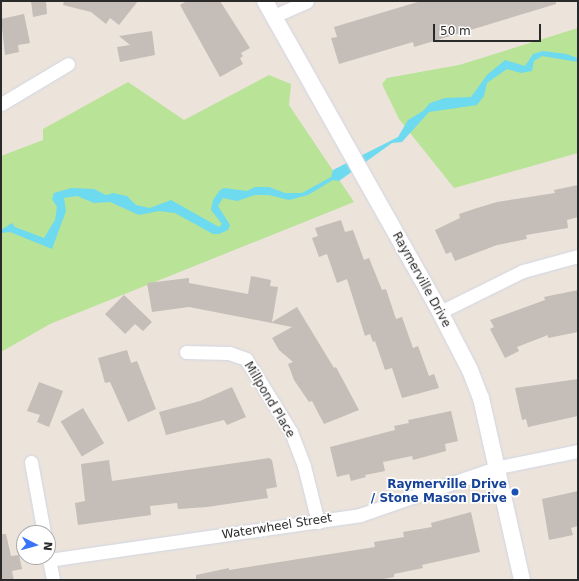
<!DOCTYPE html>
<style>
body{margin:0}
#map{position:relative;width:579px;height:581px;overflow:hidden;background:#ece3db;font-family:"DejaVu Sans",sans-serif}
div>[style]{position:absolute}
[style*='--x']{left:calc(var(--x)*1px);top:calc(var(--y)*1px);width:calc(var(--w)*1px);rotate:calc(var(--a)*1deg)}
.green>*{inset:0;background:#b9e397}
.water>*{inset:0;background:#6ddaef}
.building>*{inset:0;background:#c4bdb8;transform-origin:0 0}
.roads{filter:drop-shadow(0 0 1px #d0d6e3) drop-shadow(0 0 1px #d0d6e3)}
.minor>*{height:13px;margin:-6.5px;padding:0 6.5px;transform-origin:6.5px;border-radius:6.5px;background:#fff}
.tertiary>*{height:16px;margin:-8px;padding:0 8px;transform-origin:8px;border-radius:8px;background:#fff}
.dots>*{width:11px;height:11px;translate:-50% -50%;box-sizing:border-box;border:2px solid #fff;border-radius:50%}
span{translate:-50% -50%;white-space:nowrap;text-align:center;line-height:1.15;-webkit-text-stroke:3.5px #fff;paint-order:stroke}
.street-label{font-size:12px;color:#2a2a2a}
.transit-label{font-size:12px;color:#164399;font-weight:700}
.right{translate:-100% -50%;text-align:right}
.frame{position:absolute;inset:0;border:2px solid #2a2a2a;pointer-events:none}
.north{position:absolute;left:16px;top:525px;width:40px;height:40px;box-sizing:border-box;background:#fff;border:1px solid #aaa;border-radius:50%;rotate:96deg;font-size:11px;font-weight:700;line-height:16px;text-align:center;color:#2a2a2a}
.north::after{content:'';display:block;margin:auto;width:14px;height:18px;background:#3972fb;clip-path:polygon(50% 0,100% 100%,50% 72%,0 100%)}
.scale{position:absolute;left:433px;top:24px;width:108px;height:18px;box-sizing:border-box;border:2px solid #2a2a2a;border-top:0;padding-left:5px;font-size:12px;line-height:14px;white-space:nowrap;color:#2a2a2a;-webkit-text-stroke:3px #fff;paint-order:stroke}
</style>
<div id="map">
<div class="green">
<i style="clip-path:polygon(578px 28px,578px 153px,454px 188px,399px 119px,382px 84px,387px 78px,459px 65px)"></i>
<i style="clip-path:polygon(269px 75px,291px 84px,289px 105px,354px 202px,50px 324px,1px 352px,1px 156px,43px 140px,43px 129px,128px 82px,184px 120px)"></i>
</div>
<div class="water">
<i style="clip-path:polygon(543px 51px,566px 54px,578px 58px,578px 62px,542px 56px,534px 61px,532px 71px,521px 73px,507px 69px,487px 83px,484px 96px,477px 105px,429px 112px,402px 142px,392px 143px,339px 181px,333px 180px,308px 195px,289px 200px,269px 195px,255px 195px,237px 201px,223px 198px,218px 206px,230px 225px,228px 230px,219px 234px,213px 234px,175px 213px,159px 211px,139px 215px,110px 202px,94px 203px,77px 196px,64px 198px,66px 211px,52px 249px,10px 232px,1px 233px,1px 230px,12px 223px,15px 227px,44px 238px,55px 220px,57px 207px,52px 199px,54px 193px,71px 188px,94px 189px,106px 195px,113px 193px,127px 196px,136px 205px,150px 208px,171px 200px,219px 227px,222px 224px,211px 210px,213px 200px,220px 190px,224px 188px,247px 191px,255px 187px,269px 187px,285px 193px,302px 193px,331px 177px,333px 170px,398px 137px,408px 120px,423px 111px,430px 103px,445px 98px,471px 97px,487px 75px,505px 60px,525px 66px,533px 54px)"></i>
</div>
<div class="building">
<i style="clip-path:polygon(31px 1px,46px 1px,47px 14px,33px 17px)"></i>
<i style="clip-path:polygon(64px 1px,138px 1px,119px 25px,110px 18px,106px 24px,91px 12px,63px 5px)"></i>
<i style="clip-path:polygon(187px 1px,220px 1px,250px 48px,241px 53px,243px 56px,240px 58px,243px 64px,220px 77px,180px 5px)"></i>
<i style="clip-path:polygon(421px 1px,556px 1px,556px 4px,414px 47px,413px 42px,339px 64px,331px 38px,337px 37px,334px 27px)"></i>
<i style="clip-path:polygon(24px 14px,30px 43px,18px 45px,19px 52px,5px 55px,1px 19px)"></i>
<i style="clip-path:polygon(152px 31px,155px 55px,120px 62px,117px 47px,130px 45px,119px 36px)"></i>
<i style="clip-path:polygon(578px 185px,578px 217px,567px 220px,568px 228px,526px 235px,527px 239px,497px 245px,455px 261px,451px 252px,446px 254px,435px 230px,460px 218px,459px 214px,477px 208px,497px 202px,555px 193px,554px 190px)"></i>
<i style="clip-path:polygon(341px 220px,345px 232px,353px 230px,364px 260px,369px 258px,382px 290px,386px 289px,396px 319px,402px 317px,413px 348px,418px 346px,429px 376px,434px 374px,439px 388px,402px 398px,392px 368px,385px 370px,375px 341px,373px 342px,370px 334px,365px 336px,347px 279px,337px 283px,327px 254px,319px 257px,312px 238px,318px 236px,315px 228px)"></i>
<i style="clip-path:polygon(251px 276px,271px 280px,270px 286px,278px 287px,272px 322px,297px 307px,334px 368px,336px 367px,359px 410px,324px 424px,312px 401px,309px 402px,294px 380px,288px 364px,293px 362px,279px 350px,272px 338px,292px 327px,189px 307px,152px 312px,147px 283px,189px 278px,189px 283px,248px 294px)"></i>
<i style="clip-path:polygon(578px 290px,578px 332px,548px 338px,548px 335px,517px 347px,519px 351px,505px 358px,490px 329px,494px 327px,490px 320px,545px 300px,544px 297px)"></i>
<i style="clip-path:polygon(124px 295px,152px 322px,143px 331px,135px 324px,125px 334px,105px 314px)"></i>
<i style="clip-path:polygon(127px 350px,131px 363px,137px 361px,156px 409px,128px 422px,110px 382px,105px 383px,98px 358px)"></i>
<i style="clip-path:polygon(578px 379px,578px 416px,528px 427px,526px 419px,522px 420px,515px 388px)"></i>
<i style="clip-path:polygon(39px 382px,63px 391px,49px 427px,37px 422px,40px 415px,27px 411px)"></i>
<i style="clip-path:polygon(232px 387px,246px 417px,227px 425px,224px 420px,166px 435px,159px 412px,200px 401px)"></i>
<i style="left:83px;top:408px;width:41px;height:26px;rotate:59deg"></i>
<i style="clip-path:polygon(451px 411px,458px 441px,445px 444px,446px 451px,413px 460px,412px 456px,383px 462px,385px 471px,365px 475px,366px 477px,351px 481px,349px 474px,337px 477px,330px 447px,395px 430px,394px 426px,409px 423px,408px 420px)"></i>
<i style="clip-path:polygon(269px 458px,272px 460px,277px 487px,266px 489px,268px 498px,207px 507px,178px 509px,177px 503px,150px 506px,151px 515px,78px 525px,75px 503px,85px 501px,81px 464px,109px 460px,112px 481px)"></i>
<i style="clip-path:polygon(578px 491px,578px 526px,571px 528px,573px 535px,549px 540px,542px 499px)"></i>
<i style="clip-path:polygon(471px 512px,480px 552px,422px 565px,423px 568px,394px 574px,394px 577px,378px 580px,196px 580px,196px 575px,229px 568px,229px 570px,375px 547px,374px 542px,404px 537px,403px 532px,432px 527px,431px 523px)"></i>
<i style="clip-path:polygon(1px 534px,6px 534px,11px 556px,19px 555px,22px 569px,12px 571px,14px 580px,1px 580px)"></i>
</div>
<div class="roads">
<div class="minor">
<i style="--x:274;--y:16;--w:36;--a:-24"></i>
<i style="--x:1;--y:104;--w:78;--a:-30.8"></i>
<i style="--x:440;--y:312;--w:93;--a:-26.3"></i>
<i style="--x:523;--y:271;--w:57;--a:-15.3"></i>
<i style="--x:186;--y:352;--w:43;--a:1.3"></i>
<i style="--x:229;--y:353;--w:18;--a:19"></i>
<i style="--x:246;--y:359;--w:86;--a:58.3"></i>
<i style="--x:291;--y:432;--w:36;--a:69"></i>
<i style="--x:304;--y:466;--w:58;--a:76"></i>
<i style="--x:31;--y:462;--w:72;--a:79.6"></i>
<i style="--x:48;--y:554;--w:26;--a:79"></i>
<i style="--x:49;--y:560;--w:314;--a:-8.2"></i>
<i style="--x:360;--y:515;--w:147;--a:-19.1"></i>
<i style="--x:499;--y:467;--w:81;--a:-11.4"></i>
</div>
<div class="tertiary">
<i style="--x:265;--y:1;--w:357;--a:60.6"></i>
<i style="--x:440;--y:312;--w:65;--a:62.7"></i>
<i style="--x:470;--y:370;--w:30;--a:69"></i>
<i style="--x:481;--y:398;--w:187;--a:77.3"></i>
</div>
</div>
<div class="dots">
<i style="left:515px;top:492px;background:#1a4fb4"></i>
</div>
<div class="street-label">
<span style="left:421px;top:280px;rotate:61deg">Raymerville Drive</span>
<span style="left:269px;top:400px;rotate:59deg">Millpond Place</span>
<span style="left:277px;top:527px;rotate:-9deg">Waterwheel Street</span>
</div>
<div class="transit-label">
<span class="right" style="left:507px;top:492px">Raymerville Drive<br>/ Stone Mason Drive</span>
</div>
<div class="frame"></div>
<div class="north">N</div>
<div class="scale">50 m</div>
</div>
